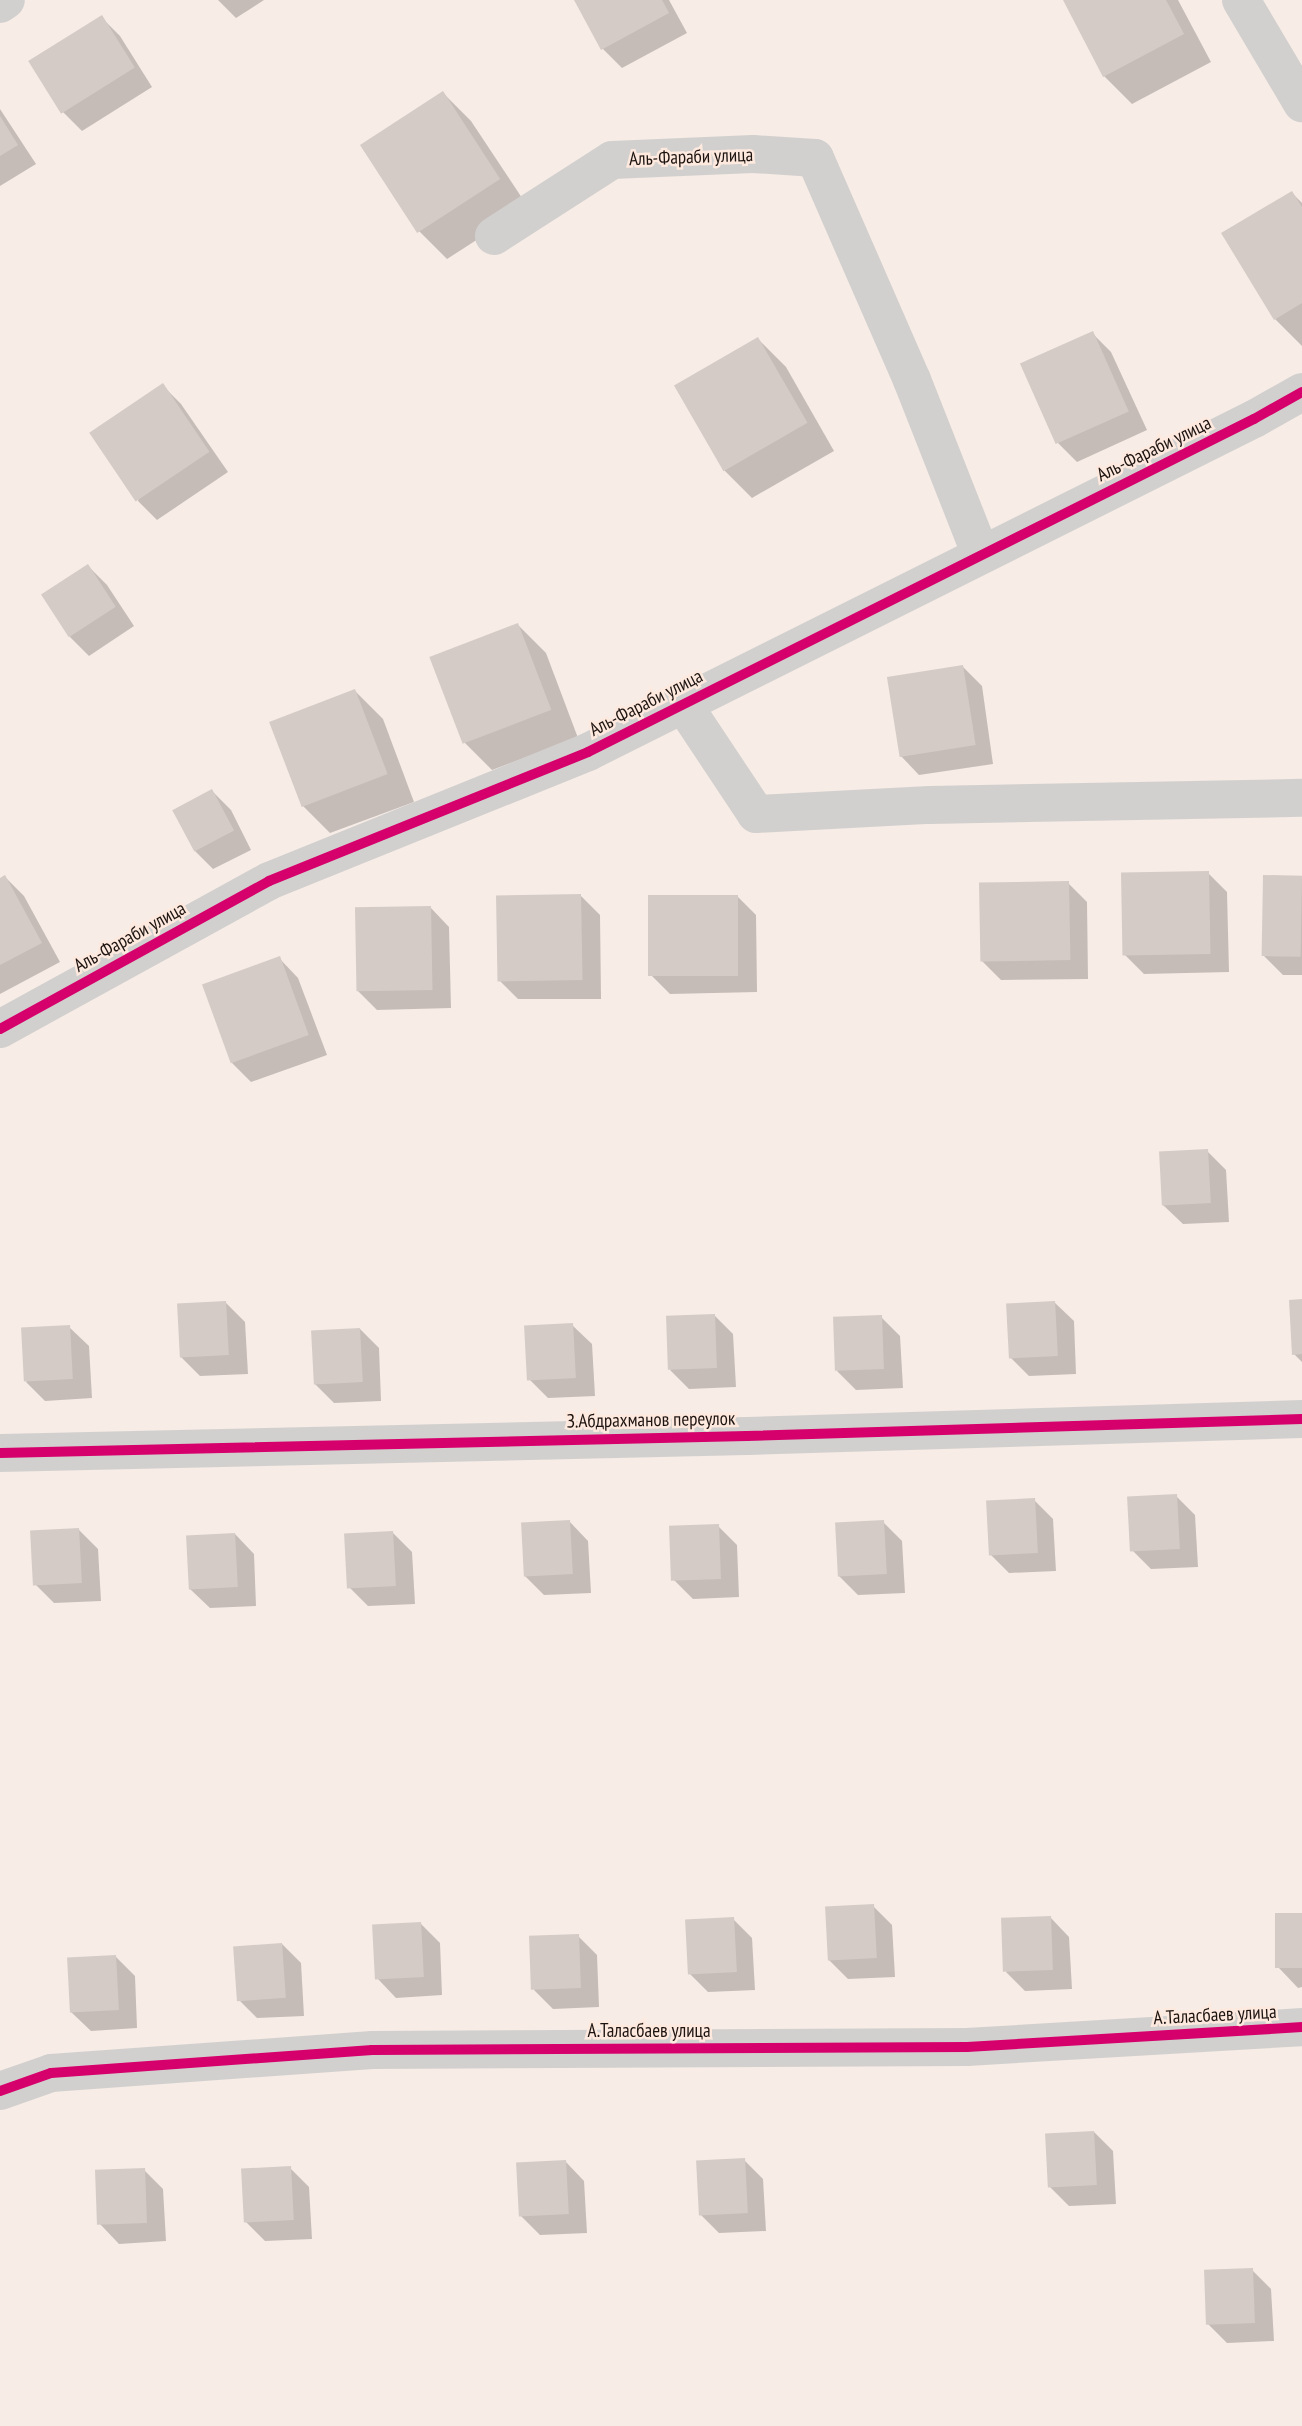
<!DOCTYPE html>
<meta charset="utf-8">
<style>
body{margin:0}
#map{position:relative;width:1302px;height:2426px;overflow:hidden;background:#f7ece6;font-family:"PT Sans Narrow",sans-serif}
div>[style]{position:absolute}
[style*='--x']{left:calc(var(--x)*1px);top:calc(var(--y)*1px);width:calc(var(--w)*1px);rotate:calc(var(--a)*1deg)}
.shadow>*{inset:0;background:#0003}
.building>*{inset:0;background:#d5cbc6;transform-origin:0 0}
.minor>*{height:38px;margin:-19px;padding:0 19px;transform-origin:19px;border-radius:19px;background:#d2d0ce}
.cycleway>*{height:10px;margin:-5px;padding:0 5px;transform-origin:5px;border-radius:5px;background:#d6006c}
span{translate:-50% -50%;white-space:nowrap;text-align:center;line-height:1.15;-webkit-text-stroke:5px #fee9df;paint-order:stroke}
.street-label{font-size:19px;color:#1d1410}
</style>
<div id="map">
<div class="shadow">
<i style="clip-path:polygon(218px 0,264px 0,236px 18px)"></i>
<i style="clip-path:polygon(576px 0,669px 0,687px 33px,622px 68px,603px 49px)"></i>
<i style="clip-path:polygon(1065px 0,1178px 0,1211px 62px,1132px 104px,1104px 76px)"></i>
<i style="clip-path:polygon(101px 17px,120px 36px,152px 87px,82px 131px,63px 112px,31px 60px)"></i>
<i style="clip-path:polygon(443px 93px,471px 121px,528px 207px,447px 259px,419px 231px)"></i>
<i style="clip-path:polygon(0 109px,36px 164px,0 186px)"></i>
<i style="clip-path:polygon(1292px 193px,1302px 203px,1302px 346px,1275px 319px)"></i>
<i style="clip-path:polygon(1092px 333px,1111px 352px,1147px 430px,1077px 462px,1058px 443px)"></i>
<i style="clip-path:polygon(758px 339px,786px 367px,834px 451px,752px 498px,724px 470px)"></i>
<i style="clip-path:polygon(162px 385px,181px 404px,228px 472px,157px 520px,138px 501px)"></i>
<i style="clip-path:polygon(88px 566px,107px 585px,134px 626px,89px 656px,70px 637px)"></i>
<i style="clip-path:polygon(518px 625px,546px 653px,578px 738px,492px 770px,464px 742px)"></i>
<i style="clip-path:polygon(963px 667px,982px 686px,993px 764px,919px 775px,900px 755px)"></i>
<i style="clip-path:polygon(355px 691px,383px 719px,414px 802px,330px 833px,302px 805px)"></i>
<i style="clip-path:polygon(212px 791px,231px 810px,251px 850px,213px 869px,194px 850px)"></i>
<i style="clip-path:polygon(1208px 873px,1227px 892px,1229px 972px,1144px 974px,1125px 955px)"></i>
<i style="clip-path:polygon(5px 877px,24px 896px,60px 962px,0 994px,0 880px)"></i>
<i style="clip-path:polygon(1302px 877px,1302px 975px,1283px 975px,1264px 956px)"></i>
<i style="clip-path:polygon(1068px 883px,1087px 902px,1088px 979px,1001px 980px,982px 961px)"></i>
<i style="clip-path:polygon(581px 896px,600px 915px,601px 999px,518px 999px,499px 980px)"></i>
<i style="clip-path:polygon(737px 896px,756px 915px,757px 992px,670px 994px,651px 975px)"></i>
<i style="clip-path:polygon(430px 907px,449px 927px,451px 1008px,377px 1010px,358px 991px)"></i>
<i style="clip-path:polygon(279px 958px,298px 978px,327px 1055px,251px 1082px,232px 1063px)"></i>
<i style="clip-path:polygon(1207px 1151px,1226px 1170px,1229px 1222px,1183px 1224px,1163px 1205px)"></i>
<i style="clip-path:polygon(1302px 1301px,1302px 1362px,1294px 1354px)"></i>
<i style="clip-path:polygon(1054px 1302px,1074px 1321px,1076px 1374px,1029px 1376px,1010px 1357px)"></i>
<i style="clip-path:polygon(226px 1303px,245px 1322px,248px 1374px,200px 1376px,181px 1357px)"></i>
<i style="clip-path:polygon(714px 1315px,733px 1334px,736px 1387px,689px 1389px,670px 1370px)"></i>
<i style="clip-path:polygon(881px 1317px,900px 1336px,903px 1388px,856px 1390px,837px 1371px)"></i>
<i style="clip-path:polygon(572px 1325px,592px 1344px,595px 1396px,548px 1398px,529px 1379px)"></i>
<i style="clip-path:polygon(69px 1327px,89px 1346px,92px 1398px,45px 1401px,26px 1382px)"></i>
<i style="clip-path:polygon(360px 1329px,379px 1348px,381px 1401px,334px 1403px,315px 1384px)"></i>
<i style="clip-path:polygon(1176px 1496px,1195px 1515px,1198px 1567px,1151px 1569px,1132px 1550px)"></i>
<i style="clip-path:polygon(1034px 1500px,1053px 1519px,1056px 1571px,1009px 1573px,990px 1554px)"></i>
<i style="clip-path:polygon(569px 1521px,588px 1541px,591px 1593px,544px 1595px,525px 1576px)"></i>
<i style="clip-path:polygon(883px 1522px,902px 1541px,905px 1593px,858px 1595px,839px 1576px)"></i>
<i style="clip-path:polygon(718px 1526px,737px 1545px,739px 1597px,693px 1599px,674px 1580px)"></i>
<i style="clip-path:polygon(79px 1530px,98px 1549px,101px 1601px,54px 1603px,35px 1584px)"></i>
<i style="clip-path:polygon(393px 1533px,412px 1552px,415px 1604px,368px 1606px,349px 1587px)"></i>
<i style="clip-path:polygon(235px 1534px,254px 1554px,256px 1606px,210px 1608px,190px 1589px)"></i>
<i style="clip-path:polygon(873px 1906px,892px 1925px,895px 1977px,848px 1979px,829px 1960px)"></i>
<i style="clip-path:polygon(1302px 1915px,1302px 1987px,1298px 1988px,1279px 1968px)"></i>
<i style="clip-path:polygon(1050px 1917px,1069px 1937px,1072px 1989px,1025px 1991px,1006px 1972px)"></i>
<i style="clip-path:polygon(733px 1919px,752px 1938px,755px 1990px,708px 1992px,689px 1973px)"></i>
<i style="clip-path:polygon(421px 1924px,440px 1943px,442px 1995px,396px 1998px,377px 1978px)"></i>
<i style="clip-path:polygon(578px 1936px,597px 1955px,599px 2007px,553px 2009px,534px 1990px)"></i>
<i style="clip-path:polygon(282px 1944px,301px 1963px,304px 2016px,257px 2018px,238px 1999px)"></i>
<i style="clip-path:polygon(116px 1957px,135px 1976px,137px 2028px,91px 2031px,71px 2012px)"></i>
<i style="clip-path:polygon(1094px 2132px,1113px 2151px,1116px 2204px,1069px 2206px,1050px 2187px)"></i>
<i style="clip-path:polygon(744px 2160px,763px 2179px,766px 2231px,719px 2233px,700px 2214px)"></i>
<i style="clip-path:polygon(565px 2161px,584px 2181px,587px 2233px,540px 2235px,521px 2216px)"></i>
<i style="clip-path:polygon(290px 2168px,309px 2187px,312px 2239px,265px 2241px,246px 2222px)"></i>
<i style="clip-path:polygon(144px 2170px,163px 2189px,166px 2241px,119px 2244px,100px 2224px)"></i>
<i style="clip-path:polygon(1252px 2270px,1271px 2289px,1274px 2341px,1227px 2343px,1208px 2324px)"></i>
</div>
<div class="building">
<i style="clip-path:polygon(574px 0,662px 0,669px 13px,601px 50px)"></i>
<i style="clip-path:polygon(1063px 0,1166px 0,1184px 34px,1103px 77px)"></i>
<i style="left:102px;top:15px;width:62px;height:87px;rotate:58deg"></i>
<i style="left:443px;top:91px;width:105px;height:99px;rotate:57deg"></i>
<i style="clip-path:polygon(0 116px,18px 145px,0 156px)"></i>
<i style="clip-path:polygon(1292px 191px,1302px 207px,1302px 303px,1274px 320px,1221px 233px)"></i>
<i style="left:1093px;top:331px;width:88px;height:80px;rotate:66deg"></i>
<i style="left:758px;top:337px;width:99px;height:97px;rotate:60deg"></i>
<i style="left:163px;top:383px;width:83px;height:89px;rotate:56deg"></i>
<i style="left:88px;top:564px;width:51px;height:56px;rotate:57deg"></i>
<i style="left:518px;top:623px;width:93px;height:95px;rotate:69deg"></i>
<i style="left:963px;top:665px;width:81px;height:77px;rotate:81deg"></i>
<i style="left:355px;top:689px;width:91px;height:92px;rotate:69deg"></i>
<i style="left:212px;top:789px;width:47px;height:45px;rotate:62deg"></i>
<i style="left:1209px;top:871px;width:83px;height:88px;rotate:89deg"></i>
<i style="clip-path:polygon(5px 875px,42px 943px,0 965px,0 878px)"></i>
<i style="left:1263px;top:875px;width:39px;height:81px;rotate:1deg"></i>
<i style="left:1069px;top:881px;width:79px;height:90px;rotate:89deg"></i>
<i style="left:581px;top:894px;width:86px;height:85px;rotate:89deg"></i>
<i style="left:648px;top:895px;width:90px;height:81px"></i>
<i style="left:431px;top:906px;width:84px;height:76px;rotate:89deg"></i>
<i style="left:280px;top:956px;width:84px;height:83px;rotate:70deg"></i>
<i style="left:1208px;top:1149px;width:54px;height:49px;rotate:87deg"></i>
<i style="clip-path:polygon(1302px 1299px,1302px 1354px,1292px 1355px,1289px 1300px)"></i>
<i style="left:226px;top:1301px;width:54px;height:49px;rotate:87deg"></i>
<i style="left:1055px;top:1301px;width:55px;height:49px;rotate:87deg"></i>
<i style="left:715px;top:1314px;width:54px;height:49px;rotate:88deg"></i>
<i style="left:882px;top:1315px;width:54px;height:49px;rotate:88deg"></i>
<i style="left:573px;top:1323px;width:55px;height:49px;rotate:87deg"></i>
<i style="left:70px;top:1325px;width:54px;height:49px;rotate:87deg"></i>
<i style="left:360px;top:1328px;width:54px;height:49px;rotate:87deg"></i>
<i style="left:1177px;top:1494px;width:55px;height:50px;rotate:87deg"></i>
<i style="left:1035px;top:1498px;width:55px;height:49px;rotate:87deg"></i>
<i style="left:570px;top:1520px;width:54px;height:49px;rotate:87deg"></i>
<i style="left:884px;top:1520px;width:54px;height:49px;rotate:87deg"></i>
<i style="left:719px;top:1524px;width:55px;height:50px;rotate:88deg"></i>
<i style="left:79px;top:1528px;width:55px;height:49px;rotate:87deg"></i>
<i style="left:393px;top:1531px;width:55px;height:49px;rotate:87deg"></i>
<i style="left:235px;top:1533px;width:54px;height:49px;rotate:87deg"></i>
<i style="left:874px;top:1904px;width:54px;height:49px;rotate:87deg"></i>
<i style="left:1302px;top:1913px;width:55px;height:27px;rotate:90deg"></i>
<i style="left:1051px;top:1916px;width:54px;height:50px;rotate:88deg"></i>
<i style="left:734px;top:1917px;width:55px;height:49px;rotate:87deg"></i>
<i style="left:421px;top:1922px;width:55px;height:49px;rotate:87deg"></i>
<i style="left:579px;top:1934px;width:54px;height:50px;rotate:88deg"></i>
<i style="left:282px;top:1943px;width:55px;height:49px;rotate:86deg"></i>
<i style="left:116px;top:1955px;width:55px;height:49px;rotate:87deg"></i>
<i style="left:1094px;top:2131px;width:54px;height:49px;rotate:87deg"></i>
<i style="left:745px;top:2158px;width:55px;height:49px;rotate:87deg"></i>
<i style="left:566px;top:2160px;width:54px;height:50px;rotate:87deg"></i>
<i style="left:291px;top:2166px;width:54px;height:50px;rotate:87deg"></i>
<i style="left:145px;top:2168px;width:55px;height:50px;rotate:88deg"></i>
<i style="left:1253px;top:2268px;width:55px;height:49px;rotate:88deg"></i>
</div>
<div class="minor">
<i style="--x:1241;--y:0;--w:120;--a:59.4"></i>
<i style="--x:0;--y:4;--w:7;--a:-34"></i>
<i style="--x:494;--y:236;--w:140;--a:-32.8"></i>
<i style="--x:612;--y:160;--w:141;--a:-2.4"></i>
<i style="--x:753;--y:154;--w:62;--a:3.7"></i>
<i style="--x:815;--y:158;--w:242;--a:66.4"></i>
<i style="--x:912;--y:380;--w:188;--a:68.5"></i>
<i style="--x:683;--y:704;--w:132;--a:56.4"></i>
<i style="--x:756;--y:814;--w:174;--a:-3"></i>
<i style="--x:930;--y:805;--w:372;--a:-1.1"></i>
<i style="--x:0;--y:1029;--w:307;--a:-28.8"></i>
<i style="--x:269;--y:881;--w:344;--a:-22"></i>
<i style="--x:588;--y:752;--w:745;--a:-26.57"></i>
<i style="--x:1254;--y:419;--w:55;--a:-29.4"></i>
<i style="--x:0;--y:1453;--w:747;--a:-1.3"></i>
<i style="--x:747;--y:1436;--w:555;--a:-1.75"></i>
<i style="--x:0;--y:2091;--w:54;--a:-19.4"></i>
<i style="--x:51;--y:2073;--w:322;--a:-4.1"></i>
<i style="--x:372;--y:2050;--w:595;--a:-0.29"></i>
<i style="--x:967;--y:2047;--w:336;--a:-3.4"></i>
</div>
<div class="cycleway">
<i style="--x:0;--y:1029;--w:307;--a:-28.8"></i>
<i style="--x:269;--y:881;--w:344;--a:-22"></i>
<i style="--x:588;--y:752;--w:745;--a:-26.57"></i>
<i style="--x:1254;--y:419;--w:55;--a:-29.4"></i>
<i style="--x:0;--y:1453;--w:747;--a:-1.3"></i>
<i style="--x:747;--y:1436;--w:555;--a:-1.75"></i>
<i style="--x:0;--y:2091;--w:54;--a:-19.4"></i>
<i style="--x:51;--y:2073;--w:322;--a:-4.1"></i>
<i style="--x:372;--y:2050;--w:595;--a:-0.29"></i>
<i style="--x:967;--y:2047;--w:336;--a:-3.4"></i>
</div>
<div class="street-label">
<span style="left:691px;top:157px;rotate:-2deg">Аль-Фараби улица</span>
<span style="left:1154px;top:449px;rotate:-26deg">Аль-Фараби улица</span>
<span style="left:646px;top:703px;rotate:-27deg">Аль-Фараби улица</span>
<span style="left:130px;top:937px;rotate:-29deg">Аль-Фараби улица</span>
<span style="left:651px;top:1420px;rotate:-1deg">З.Абдрахманов переулок</span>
<span style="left:1215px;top:2015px;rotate:-3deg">А.Таласбаев улица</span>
<span style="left:649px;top:2031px">А.Таласбаев улица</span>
</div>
</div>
